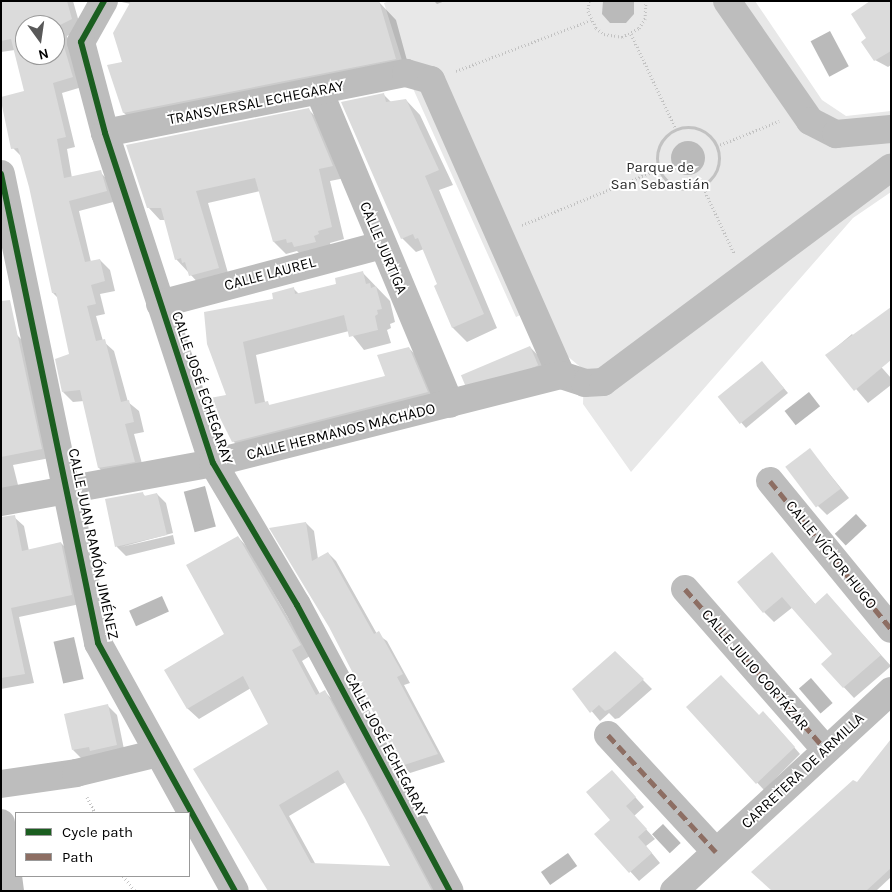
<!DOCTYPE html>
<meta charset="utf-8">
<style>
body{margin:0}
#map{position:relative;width:892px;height:892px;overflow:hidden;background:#fff;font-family:Karla,sans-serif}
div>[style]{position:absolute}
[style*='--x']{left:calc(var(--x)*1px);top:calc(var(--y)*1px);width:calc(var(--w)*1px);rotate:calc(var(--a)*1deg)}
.green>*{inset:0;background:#e8e8e8}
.water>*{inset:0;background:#bababa;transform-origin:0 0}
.round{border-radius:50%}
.shadow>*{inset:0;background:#0003}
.building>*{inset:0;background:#dbdbdb;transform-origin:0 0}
.path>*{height:3px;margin-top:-1.5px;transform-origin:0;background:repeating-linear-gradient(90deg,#c2c2c2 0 1px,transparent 0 3.5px)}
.path>.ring{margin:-1.5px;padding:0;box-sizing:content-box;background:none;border:3px solid #c2c2c2;border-radius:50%}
.minor>*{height:28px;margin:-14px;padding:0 14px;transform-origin:14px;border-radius:14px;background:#bdbdbd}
.quiet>*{height:5px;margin-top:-2.5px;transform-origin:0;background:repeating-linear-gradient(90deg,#8d6e63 0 10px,transparent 0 15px)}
.cycleway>*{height:6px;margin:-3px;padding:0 3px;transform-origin:3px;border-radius:3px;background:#1b5e20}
span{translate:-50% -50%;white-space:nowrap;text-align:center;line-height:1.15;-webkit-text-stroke:4px #fff;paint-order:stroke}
.street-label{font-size:15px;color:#000}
.park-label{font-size:15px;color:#2c2c2c}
.frame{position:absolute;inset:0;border:2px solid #000;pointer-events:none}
.legend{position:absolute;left:15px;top:812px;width:175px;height:65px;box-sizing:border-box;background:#fff;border:1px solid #999;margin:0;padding:6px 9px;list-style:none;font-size:15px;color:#000}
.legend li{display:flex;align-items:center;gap:10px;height:25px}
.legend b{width:25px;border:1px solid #999}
.north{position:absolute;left:15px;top:15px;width:50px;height:50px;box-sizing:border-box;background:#fff;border:1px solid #999;border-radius:50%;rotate:166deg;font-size:14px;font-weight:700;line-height:20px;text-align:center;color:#000}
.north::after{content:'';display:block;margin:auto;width:18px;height:22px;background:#595959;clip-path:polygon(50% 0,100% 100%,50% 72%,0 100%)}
</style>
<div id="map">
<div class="green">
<i style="clip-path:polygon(389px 1px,755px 1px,822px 100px,846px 116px,891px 111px,891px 192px,853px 218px,631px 472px,583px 404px,584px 370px,566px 355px,531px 310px,516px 317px,406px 73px,384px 3px)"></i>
</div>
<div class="water">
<i style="clip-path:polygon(603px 1px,634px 1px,634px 14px,626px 23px,610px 23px,602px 14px)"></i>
<i style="left:830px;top:31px;width:40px;height:22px;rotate:62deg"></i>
<i class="round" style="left:671px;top:141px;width:34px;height:34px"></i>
<i style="left:809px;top:392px;width:18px;height:31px;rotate:52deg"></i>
<i style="left:205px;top:486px;width:42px;height:22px;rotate:75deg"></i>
<i style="left:856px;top:514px;width:16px;height:29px;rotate:47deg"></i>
<i style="left:162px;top:596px;width:17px;height:36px;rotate:66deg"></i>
<i style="left:74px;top:637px;width:43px;height:21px;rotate:77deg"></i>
<i style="left:811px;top:678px;width:33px;height:16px;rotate:49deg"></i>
<i style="left:663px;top:824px;width:26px;height:15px;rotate:47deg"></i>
<i style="left:568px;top:853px;width:16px;height:33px;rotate:55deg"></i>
</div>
<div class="shadow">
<i style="clip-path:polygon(evenodd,1px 1px,73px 1px,81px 29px,67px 36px,82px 87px,62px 93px,75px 147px,67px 149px,72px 178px,100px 172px,110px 182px,117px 201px,79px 211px,91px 262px,100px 260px,110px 270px,115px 291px,100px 294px,105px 314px,96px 316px,103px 341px,114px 351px,128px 402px,139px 411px,144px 432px,134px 434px,144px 471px,109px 478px,99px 468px,84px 401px,73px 402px,63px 392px,71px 355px,58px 298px,53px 293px,30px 187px,22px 157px,13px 148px,25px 92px,15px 50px,1px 52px,1px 1px,25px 25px,55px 25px,55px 55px,25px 55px,25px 25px)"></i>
<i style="clip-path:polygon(117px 1px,378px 1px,396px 20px,411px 75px,141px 129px,124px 113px,108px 66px,123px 63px,131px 4px)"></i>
<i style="clip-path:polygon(434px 1px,445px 1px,437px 4px)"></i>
<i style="clip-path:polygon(891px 1px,891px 65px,888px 67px,875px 60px,868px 39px)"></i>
<i style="clip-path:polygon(384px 95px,392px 103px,406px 100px,420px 115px,453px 185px,439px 190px,497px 328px,467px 342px,453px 328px,435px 286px,439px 285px,424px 249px,416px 252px,402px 238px,342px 103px)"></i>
<i style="clip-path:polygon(309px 110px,321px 122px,345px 178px,330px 181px,344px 239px,330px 243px,331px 247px,301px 255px,297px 251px,286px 254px,274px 242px,260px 191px,208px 203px,230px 280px,203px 288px,176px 259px,165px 220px,160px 220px,148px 207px)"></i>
<i style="clip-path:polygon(362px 272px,390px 301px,395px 322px,390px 324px,391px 328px,387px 330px,391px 343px,364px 350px,349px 331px,256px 355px,265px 402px,271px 406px,387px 377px,409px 348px,422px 362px,441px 406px,247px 455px,233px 441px,228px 396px,208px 344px,293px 288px,299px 294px,338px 284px)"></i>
<i style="clip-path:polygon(852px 334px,891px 378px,891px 385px,868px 403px,827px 355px)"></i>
<i style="clip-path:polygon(17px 335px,26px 344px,50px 458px,13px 465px,20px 493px,1px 498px,1px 339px)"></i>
<i style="clip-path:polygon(530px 347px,547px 365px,485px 400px,467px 382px)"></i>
<i style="clip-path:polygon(766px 367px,788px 393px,746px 428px,720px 398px)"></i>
<i style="clip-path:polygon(810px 450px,849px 498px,827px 515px,818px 506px)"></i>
<i style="clip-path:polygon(142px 493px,146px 497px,157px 494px,166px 503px,173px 533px,121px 547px,173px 535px,175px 544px,126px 556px,117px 547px,106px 500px)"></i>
<i style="clip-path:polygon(14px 517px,24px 526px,29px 551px,61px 543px,70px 552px,80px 604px,19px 617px,34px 683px,1px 689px,1px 518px)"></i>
<i style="clip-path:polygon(306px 523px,314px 531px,318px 559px,328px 553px,336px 561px,377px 634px,387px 641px,410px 683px,404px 685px,445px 762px,410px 773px,402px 765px,330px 626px,271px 529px)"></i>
<i style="clip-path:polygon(evenodd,238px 537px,248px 548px,310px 656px,302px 661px,320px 694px,324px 691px,335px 702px,436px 891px,269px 891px,270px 724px,251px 688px,199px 719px,188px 709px,166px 670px,226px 634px,238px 537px,346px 782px,393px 867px,316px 865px,289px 816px,346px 782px)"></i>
<i style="clip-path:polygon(772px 554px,816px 605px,837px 606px,891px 666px,854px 698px,822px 664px,834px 654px,793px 607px,774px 622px,764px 612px)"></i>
<i style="clip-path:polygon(615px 652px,652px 689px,619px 718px,615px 719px,609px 713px,600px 721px,573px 689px)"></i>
<i style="clip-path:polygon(108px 706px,117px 715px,125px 754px,82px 759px,73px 750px)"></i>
<i style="clip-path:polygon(687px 707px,770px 719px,800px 754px,764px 790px)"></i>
<i style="clip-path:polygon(891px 744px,891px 877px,876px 891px,773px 891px)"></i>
<i style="clip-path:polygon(621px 781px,644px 807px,634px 816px,655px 839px,646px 846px,660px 863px,639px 881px,596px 834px,612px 820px)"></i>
</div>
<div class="building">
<i style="clip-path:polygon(evenodd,1px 1px,67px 1px,72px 19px,58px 26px,73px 77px,53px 83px,66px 137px,57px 139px,64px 178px,101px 170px,107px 191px,69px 201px,85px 262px,100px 259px,105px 281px,91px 285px,96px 304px,87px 306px,96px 341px,105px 339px,121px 402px,129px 400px,134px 422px,125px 424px,135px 462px,98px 468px,80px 390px,62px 392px,55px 359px,69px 354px,56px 293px,52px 293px,29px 187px,18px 148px,11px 149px,1px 101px,1px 97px,24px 91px,11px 39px,1px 41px,1px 1px,25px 25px,55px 25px,55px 55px,25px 55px,25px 25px)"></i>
<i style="clip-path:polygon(131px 1px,379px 1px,396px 59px,123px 113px,107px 65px,122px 62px,113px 33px)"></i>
<i style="clip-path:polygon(870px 1px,891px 1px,891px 51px,874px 61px,861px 42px,866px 38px,851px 14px)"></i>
<i style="clip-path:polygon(384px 93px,386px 102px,406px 99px,439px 170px,425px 176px,484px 314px,452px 328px,434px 286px,437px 284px,418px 238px,415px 239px,413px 234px,401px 239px,341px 102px)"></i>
<i style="clip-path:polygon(309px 108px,333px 166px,319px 169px,332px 227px,318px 231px,319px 234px,314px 236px,316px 242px,294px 247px,292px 242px,287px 243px,286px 239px,273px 242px,255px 178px,196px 191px,219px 268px,189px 276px,185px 262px,182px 263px,181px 258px,175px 260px,161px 208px,147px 208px,126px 145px)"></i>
<i style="clip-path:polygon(363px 271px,366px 284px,370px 283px,371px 288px,376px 286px,382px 309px,377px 310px,378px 314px,375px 316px,378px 330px,349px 337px,344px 315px,243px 342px,255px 404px,268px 401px,269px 405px,385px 376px,377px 355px,409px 347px,428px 392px,232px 442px,210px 398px,226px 395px,207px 344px,204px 312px,273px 299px,272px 293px,294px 287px,295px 294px,336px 284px,335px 278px)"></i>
<i style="clip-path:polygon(10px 300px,42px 449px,1px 457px,1px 301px)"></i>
<i style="clip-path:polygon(891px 307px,891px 360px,854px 391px,825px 355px)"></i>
<i style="left:530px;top:346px;width:21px;height:75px;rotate:67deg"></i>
<i style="left:762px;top:361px;width:35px;height:57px;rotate:51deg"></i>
<i style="left:810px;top:448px;width:51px;height:31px;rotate:53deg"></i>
<i style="clip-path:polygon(143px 492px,144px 496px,157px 493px,167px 535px,115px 547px,105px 499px)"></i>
<i style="clip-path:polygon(15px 515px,22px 551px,61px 542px,72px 595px,11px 608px,25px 674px,1px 678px,1px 517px)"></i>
<i style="clip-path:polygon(306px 522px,312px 561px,328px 552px,374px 634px,379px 631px,403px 674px,397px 677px,438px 754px,401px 766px,329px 627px,269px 528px)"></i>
<i style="clip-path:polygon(evenodd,238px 536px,301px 645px,292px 650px,316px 695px,325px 690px,432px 891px,268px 891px,193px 769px,268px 724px,243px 676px,187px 709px,164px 670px,224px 634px,186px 565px,238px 536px,338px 770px,365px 818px,390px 866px,311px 863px,279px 805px,338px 770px)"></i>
<i style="clip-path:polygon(772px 552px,815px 604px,827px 593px,881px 655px,843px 688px,821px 664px,832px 654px,782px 597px,763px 613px,737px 582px)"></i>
<i style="clip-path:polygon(615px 651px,644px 679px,610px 709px,605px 711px,599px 705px,590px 713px,572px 689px)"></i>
<i style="clip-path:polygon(721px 675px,759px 715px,763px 711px,795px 747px,756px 784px,686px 707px)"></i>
<i style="clip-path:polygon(108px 704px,117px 745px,90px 751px,89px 747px,72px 750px,64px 714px)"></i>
<i style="clip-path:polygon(891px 739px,891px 868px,866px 891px,772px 891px,751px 872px,853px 780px,857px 782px)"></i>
<i style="clip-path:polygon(612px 770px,636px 797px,626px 806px,647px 829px,638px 837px,652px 853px,629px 873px,594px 834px,610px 820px,586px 792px)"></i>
</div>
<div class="path">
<i style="--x:589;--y:1;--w:10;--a:96"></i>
<i style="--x:588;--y:11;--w:19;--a:65"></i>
<i style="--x:596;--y:28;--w:10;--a:37"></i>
<i style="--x:604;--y:34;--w:18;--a:9"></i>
<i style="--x:622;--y:37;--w:19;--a:-28"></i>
<i style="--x:639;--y:28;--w:11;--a:-56"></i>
<i style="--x:645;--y:19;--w:18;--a:-87"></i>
<i style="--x:631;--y:34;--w:105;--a:64.7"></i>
<i style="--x:456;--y:71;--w:144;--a:-20.7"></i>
<i class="ring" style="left:657px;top:127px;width:59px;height:59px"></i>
<i style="--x:717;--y:146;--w:67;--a:-22"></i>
<i style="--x:702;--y:185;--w:75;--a:64.8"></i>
<i style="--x:522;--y:225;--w:148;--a:-22.2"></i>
<i style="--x:87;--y:797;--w:18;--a:63"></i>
<i style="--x:123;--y:876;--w:19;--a:51"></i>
</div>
<div class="minor">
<i style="--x:104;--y:1;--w:47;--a:119.3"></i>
<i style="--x:81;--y:42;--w:94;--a:75.2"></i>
<i style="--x:105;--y:133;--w:347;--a:71.9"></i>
<i style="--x:213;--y:463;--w:165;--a:59.4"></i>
<i style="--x:297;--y:605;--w:324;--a:61.9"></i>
<i style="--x:727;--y:1;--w:146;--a:55.3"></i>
<i style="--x:810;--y:121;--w:29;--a:27"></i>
<i style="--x:836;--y:134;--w:55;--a:-5.2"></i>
<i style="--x:319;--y:91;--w:339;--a:67.3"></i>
<i style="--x:105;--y:133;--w:307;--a:-11.3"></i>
<i style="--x:406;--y:73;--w:26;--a:16"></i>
<i style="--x:431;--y:80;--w:322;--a:66.2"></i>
<i style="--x:561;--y:375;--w:25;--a:18"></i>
<i style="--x:585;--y:383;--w:18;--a:-3"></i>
<i style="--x:603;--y:382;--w:359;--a:-36.7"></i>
<i style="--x:1;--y:174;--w:479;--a:78.3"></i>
<i style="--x:98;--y:643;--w:283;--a:61.1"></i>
<i style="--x:160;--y:304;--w:229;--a:-14.9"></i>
<i style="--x:770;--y:481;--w:191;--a:50.7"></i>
<i style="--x:1;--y:502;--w:216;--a:-10.4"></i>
<i style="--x:213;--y:463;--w:359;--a:-14.2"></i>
<i style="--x:685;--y:589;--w:214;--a:48.8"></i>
<i style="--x:608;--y:735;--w:159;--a:47.3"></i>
<i style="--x:1;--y:784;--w:76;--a:-8.3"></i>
<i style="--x:76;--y:773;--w:84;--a:-13.7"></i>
<i style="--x:1;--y:823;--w:69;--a:82.5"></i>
<i style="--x:674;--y:891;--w:295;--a:-42.7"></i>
</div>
<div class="quiet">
<i style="--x:770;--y:481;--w:191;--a:50.7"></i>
<i style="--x:685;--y:589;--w:214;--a:48.8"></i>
<i style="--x:608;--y:735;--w:159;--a:47.3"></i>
</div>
<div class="cycleway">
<i style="--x:104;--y:1;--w:47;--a:119.3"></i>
<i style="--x:81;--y:42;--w:94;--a:75.2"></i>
<i style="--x:105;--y:133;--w:347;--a:71.9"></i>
<i style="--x:213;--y:463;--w:165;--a:59.4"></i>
<i style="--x:297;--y:605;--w:324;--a:61.9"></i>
<i style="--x:1;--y:174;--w:479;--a:78.3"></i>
<i style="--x:98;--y:643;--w:283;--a:61.1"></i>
</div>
<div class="street-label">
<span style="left:256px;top:103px;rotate:-11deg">TRANSVERSAL ECHEGARAY</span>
<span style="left:383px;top:248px;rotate:67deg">CALLE JURTIGA</span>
<span style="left:270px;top:274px;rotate:-15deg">CALLE LAUREL</span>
<span style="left:202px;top:388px;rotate:71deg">CALLE JOSÉ ECHEGARAY</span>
<span style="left:341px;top:432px;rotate:-14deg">CALLE HERMANOS MACHADO</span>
<span style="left:93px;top:544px;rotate:78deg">CALLE JUAN RAMÓN JIMÉNEZ</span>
<span style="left:831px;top:555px;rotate:51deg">CALLE VÍCTOR HUGO</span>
<span style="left:755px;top:670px;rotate:49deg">CALLE JULIO CORTÁZAR</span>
<span style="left:386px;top:745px;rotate:62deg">CALLE JOSÉ ECHEGARAY</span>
<span style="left:803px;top:771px;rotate:-43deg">CARRETERA DE ARMILLA</span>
</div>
<div class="park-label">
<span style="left:660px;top:176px">Parque de<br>San Sebastián</span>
</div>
<div class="frame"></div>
<ul class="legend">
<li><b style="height:6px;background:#1b5e20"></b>Cycle path</li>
<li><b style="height:6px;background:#8d6e63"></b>Path</li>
</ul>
<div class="north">N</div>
</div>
